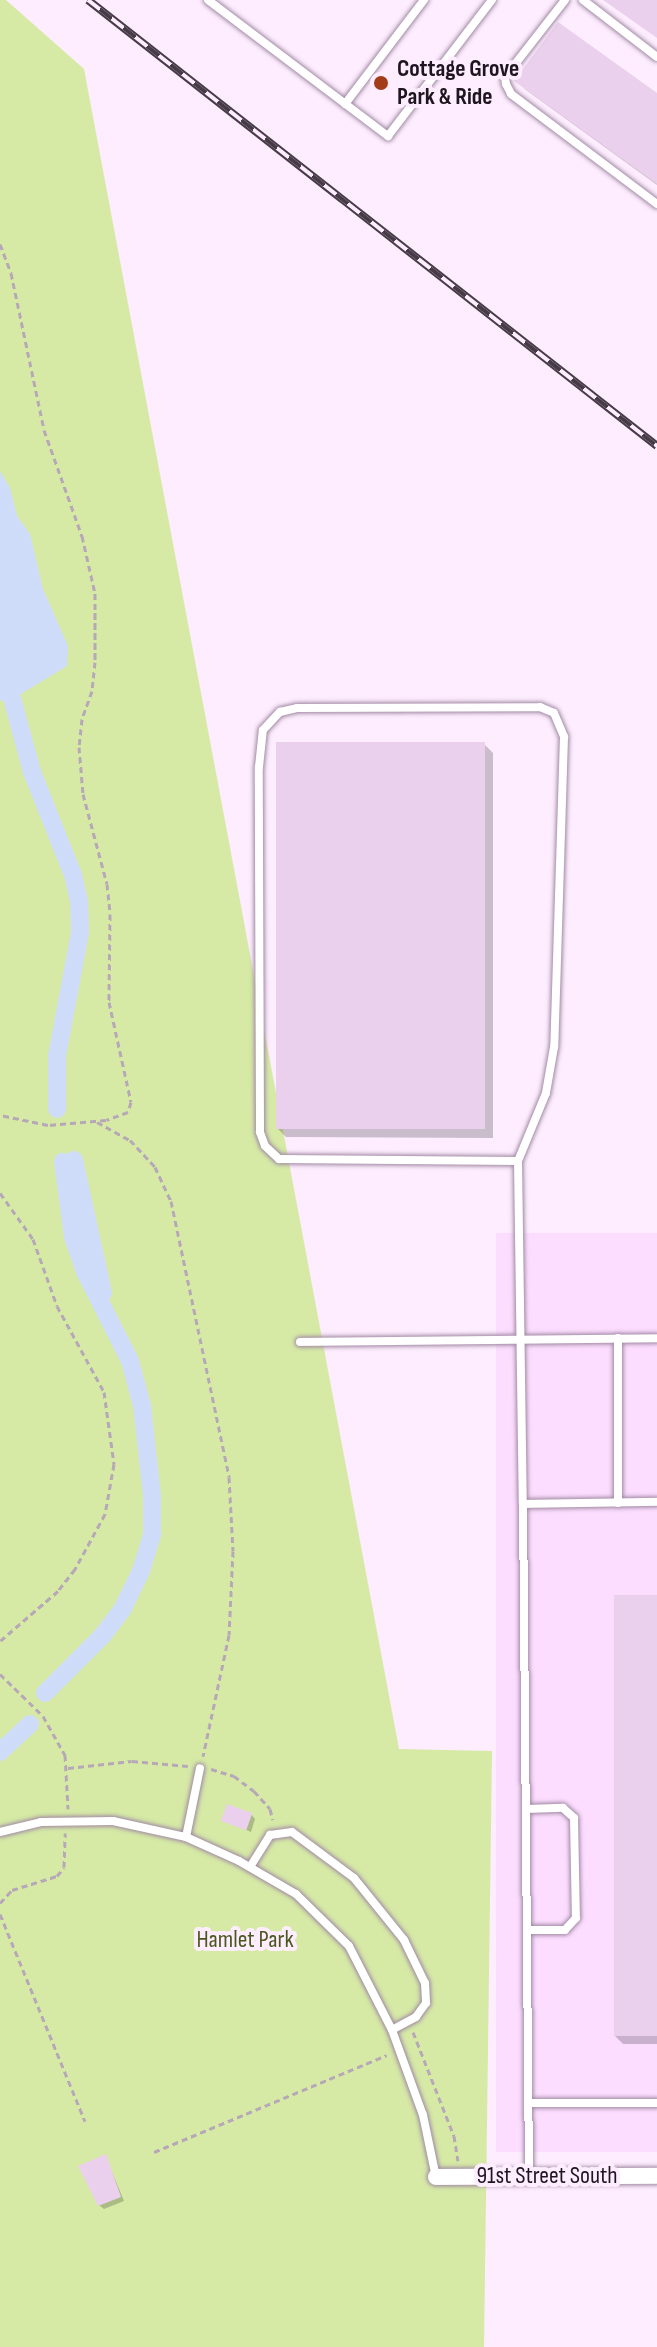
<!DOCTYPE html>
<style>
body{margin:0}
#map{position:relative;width:657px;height:2347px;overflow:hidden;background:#fdedfe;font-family:"Sofia Sans Condensed",sans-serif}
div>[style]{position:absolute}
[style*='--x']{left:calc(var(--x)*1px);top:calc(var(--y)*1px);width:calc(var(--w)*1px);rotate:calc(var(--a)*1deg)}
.built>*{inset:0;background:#fcddff;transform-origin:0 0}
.green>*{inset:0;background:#d6eaa6}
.water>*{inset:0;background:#cedcfa}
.shadow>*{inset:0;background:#0003}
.canal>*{height:18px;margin:-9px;padding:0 9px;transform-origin:9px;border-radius:9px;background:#cedcfa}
.building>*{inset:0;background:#ead0ec;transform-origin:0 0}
.path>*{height:3px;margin-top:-1.5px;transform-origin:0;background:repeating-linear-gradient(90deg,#b6a8b7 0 6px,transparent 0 10px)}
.roads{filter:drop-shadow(0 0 2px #a28aa4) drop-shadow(0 0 2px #a28aa4)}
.lane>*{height:8px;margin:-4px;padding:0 4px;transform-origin:4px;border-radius:4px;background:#fff}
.street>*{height:16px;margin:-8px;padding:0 8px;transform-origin:8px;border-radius:8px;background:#fff}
.rail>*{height:8px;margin-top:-4px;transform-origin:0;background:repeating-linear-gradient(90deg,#fdedfe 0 15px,#463b47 0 30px);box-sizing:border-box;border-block:2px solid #463b47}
.dots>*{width:22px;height:22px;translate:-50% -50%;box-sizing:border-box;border:4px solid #fdedfe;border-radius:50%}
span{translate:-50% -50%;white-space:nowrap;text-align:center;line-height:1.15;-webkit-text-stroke:8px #fdedfe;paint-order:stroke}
.poi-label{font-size:24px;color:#1e151f;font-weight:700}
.left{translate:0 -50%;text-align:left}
.park-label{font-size:24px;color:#4a581e}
.street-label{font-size:24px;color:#1e151f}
</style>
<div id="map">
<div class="built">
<i style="left:496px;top:1233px;width:161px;height:919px"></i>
</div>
<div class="green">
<i style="clip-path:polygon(0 0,6px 0,84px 69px,399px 1749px,492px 1751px,484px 2347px,0 2347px)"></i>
</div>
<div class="water">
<i style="clip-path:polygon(0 471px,10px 488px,17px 516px,30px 534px,43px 589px,68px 646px,67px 666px,16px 697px,0 701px)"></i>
</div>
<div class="shadow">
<i style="clip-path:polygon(517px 81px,657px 96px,657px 185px,526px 90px)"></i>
<i style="clip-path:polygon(484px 744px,493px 753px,493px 1138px,286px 1137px,277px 1128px)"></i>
<i style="clip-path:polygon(657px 1597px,657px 2044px,623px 2044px,614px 2035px)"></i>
<i style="clip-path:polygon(251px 1814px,255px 1819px,251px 1832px,224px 1820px)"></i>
<i style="clip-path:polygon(106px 2157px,124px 2201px,104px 2209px,99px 2205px)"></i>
</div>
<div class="canal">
<i style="--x:12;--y:698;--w:77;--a:74.9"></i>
<i style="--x:32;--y:772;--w:111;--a:68.3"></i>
<i style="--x:73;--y:875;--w:27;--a:77"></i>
<i style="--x:79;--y:901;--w:31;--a:88"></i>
<i style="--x:80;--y:932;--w:126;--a:100.5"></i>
<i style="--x:57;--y:1056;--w:53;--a:90"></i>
<i style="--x:74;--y:1160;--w:136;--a:77.7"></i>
<i style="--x:45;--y:1693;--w:82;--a:-45"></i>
<i style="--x:103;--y:1635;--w:31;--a:-53"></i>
<i style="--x:122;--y:1610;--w:43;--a:-64"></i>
<i style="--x:141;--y:1571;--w:39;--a:-73"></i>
<i style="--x:152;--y:1534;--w:38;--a:-90"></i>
<i style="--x:152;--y:1496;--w:91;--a:-96.3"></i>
<i style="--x:142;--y:1406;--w:47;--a:-104.9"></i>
<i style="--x:130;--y:1361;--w:100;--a:-116.8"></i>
<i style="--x:85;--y:1272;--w:37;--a:-109"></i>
<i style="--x:73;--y:1237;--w:76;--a:-97.6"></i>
<i style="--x:0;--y:1752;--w:41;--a:-43"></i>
</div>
<div class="building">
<i style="clip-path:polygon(603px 0,657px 0,657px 38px)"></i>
<i style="clip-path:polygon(558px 22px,657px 93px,657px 184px,514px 81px)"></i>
<i style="left:276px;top:742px;width:209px;height:387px"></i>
<i style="left:614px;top:1595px;width:43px;height:441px"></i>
<i style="left:227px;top:1804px;width:27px;height:18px;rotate:20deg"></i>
<i style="clip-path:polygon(106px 2154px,121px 2197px,98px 2206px,78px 2166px)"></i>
</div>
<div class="path">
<i style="--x:0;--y:244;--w:31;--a:69"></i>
<i style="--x:11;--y:273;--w:160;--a:78.1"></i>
<i style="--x:44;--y:430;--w:113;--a:70.3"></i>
<i style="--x:82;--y:536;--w:58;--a:77.2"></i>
<i style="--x:95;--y:593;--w:69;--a:90"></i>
<i style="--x:95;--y:662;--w:29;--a:96"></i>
<i style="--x:92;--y:691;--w:30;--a:110"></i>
<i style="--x:82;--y:719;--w:28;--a:96"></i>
<i style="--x:79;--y:747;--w:47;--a:85.1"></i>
<i style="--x:83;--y:794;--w:93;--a:75.1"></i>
<i style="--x:107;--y:884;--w:30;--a:84"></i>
<i style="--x:110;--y:914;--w:88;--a:90.7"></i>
<i style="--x:109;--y:1002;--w:102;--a:77.6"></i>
<i style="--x:131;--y:1102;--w:10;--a:107"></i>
<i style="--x:128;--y:1112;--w:23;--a:160"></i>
<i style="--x:106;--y:1120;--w:58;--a:175.1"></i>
<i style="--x:48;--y:1125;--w:49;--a:-168.2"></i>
<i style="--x:97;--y:1122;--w:38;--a:29"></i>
<i style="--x:130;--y:1140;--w:37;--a:47"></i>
<i style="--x:155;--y:1167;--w:38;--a:65"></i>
<i style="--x:171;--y:1201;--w:282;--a:78.1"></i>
<i style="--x:229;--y:1477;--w:74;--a:86.9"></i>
<i style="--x:233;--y:1551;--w:84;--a:92.7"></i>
<i style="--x:229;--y:1635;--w:124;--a:102.1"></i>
<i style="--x:0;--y:1193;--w:57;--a:54.3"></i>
<i style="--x:33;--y:1239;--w:71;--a:70.3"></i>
<i style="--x:57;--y:1306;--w:98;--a:61.3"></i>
<i style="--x:104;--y:1392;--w:73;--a:82.1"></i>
<i style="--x:114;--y:1464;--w:51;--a:100.2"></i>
<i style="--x:105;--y:1514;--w:63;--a:118.6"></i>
<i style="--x:75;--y:1569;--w:28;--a:128"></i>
<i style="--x:58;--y:1591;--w:77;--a:139.2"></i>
<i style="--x:0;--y:1674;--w:60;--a:44.3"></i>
<i style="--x:43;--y:1716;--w:45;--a:60.6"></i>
<i style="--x:65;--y:1755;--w:54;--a:86.8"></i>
<i style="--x:68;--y:1768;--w:64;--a:-6.2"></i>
<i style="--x:132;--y:1761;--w:56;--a:5.1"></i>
<i style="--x:211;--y:1769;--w:24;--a:17"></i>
<i style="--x:234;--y:1776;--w:25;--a:37"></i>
<i style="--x:254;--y:1791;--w:24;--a:48"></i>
<i style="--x:270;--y:1809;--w:11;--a:75"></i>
<i style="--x:0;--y:1903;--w:18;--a:-47"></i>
<i style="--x:12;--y:1890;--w:47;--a:-17.3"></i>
<i style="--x:57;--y:1876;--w:11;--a:-52"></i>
<i style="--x:64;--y:1867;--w:34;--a:-88"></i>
<i style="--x:0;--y:1914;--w:224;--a:67.7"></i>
<i style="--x:413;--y:2032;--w:112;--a:68.5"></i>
<i style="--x:454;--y:2136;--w:25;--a:81"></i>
<i style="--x:154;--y:2152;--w:252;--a:-22.6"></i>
</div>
<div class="roads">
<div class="lane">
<i style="--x:208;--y:0;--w:226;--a:37.1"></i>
<i style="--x:388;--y:136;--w:171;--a:-52.6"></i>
<i style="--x:565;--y:0;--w:98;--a:127.9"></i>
<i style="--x:505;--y:77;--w:7;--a:82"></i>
<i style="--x:506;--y:84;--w:11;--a:63"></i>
<i style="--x:511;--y:94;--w:183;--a:37"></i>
<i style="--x:583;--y:0;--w:93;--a:37.6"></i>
<i style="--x:345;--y:104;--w:131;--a:-52.8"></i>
<i style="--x:518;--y:1161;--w:239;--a:-179.5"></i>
<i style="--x:279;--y:1159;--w:19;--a:-137"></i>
<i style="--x:265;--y:1146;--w:15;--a:-110"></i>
<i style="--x:260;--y:1132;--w:365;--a:-90.2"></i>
<i style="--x:259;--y:767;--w:37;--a:-84"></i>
<i style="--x:263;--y:730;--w:25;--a:-47"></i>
<i style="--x:280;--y:712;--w:17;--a:-13"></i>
<i style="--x:297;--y:708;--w:243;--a:-0.2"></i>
<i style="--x:540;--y:707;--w:15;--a:23"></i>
<i style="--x:554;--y:713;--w:26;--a:67"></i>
<i style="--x:564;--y:737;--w:310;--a:91.8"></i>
<i style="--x:554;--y:1047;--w:47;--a:99.9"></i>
<i style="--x:546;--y:1093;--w:74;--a:112.4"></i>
<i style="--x:518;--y:1161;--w:343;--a:89.2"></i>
<i style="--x:618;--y:1338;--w:165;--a:90"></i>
<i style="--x:300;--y:1342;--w:357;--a:-0.6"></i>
<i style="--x:526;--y:1809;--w:37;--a:-2"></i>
<i style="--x:563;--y:1808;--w:15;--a:42"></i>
<i style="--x:574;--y:1818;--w:100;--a:88.9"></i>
<i style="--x:576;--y:1918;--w:16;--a:133"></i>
<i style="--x:565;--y:1930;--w:38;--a:180"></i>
<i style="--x:0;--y:1832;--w:42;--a:-13.7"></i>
<i style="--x:41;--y:1822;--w:72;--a:-0.8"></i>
<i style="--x:113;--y:1821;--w:75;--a:12.4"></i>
<i style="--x:186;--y:1837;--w:58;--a:24.4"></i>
<i style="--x:239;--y:1861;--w:66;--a:30.1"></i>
<i style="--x:296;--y:1894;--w:74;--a:44.5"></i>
<i style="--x:349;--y:1946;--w:94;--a:62.9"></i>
<i style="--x:392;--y:2030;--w:90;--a:70"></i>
<i style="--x:423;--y:2115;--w:63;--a:78.2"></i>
<i style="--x:186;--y:1837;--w:70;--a:-78.5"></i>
<i style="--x:250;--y:1867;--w:38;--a:-58"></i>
<i style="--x:270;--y:1835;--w:22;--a:-8"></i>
<i style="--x:292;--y:1832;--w:77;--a:36.6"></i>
<i style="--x:354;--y:1878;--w:80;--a:51.1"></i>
<i style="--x:404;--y:1940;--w:48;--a:64"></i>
<i style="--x:425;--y:1983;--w:20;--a:87"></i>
<i style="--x:426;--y:2003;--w:17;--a:126"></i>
<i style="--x:416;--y:2017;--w:27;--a:152"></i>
<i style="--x:529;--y:2103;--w:128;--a:0"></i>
<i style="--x:529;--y:2176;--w:672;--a:-90.51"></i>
<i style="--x:523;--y:1504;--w:134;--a:-0.9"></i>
</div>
<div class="street">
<i style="--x:436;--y:2177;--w:221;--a:-0.3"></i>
</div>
</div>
<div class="rail">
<i style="--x:88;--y:0;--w:723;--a:38.09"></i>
</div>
<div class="dots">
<i style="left:381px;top:83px;background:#a33c19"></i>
</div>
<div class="poi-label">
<span class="left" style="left:397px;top:83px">Cottage Grove<br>Park &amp; Ride</span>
</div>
<div class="park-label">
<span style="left:245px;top:1940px">Hamlet Park</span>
</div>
<div class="street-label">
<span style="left:547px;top:2176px">91st Street South</span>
</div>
</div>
